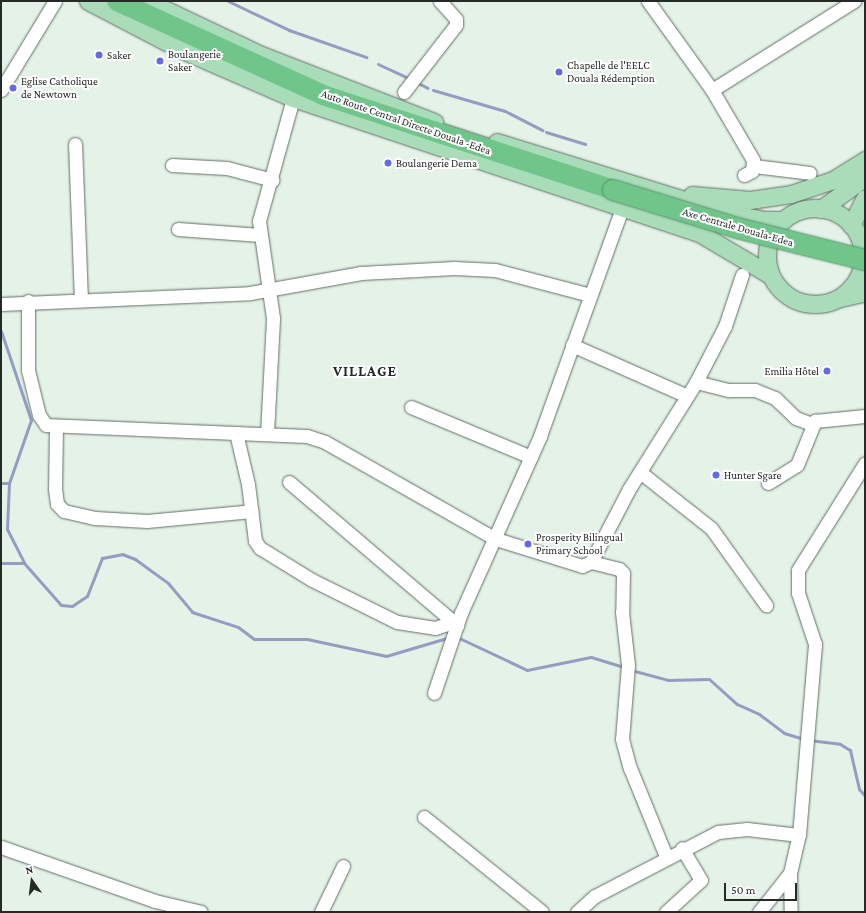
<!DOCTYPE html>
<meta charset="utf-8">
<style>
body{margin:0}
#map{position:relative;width:866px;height:913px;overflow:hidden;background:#e4f2e8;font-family:"Crimson Pro",serif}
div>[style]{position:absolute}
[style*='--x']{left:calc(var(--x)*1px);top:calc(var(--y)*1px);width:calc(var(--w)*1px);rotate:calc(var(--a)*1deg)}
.stream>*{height:3px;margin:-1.5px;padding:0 1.5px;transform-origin:1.5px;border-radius:1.5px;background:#959cc1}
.roads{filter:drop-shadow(0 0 1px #626e65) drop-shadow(0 0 1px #626e65)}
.minor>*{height:13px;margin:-6.5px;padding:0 6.5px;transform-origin:6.5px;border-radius:6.5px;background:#fff}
.major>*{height:17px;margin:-8.5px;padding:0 8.5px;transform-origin:8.5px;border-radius:8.5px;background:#a9dcb9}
.major>.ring{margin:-8.5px;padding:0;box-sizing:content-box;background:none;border:17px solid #a9dcb9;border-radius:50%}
.highway>*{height:20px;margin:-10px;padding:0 10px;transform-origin:10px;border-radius:10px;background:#70c58b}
.bridges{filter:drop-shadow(0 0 1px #568f68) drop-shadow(0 0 1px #568f68)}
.highway-bridge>*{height:20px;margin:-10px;padding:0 10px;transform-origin:10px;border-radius:10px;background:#70c58b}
.dots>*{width:11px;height:11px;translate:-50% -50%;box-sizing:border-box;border:2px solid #fff;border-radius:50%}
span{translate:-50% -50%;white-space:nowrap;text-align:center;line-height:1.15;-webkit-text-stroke:4px #fff;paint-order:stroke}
.poi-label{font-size:11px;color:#252a26}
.left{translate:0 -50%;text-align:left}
.right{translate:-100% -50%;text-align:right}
.street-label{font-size:11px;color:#252a26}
.district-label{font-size:15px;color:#252a26;font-weight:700;letter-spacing:1px}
.frame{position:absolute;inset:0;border:2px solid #252a26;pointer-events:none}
.north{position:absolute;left:12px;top:861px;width:40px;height:40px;-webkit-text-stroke:3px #fff;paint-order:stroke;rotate:346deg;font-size:11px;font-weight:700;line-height:16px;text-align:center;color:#252a26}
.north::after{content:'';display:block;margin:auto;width:14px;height:18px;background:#252a26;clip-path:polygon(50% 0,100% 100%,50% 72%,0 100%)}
.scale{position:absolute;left:724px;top:883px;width:73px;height:18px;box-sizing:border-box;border:2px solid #252a26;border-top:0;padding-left:5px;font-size:12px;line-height:14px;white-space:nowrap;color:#252a26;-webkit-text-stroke:3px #fff;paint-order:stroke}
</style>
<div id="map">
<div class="stream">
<i style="--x:228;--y:1;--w:68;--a:25.4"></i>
<i style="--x:289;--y:30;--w:82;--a:19.3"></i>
<i style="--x:378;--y:64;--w:33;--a:25"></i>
<i style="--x:416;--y:82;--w:13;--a:27"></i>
<i style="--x:433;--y:90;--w:75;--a:16.3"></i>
<i style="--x:505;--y:111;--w:42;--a:27.2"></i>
<i style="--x:546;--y:132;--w:41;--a:17.1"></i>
<i style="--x:1;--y:331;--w:94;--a:71.4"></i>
<i style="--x:31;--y:420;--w:67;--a:109.2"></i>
<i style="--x:9;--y:483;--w:46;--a:92.5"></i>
<i style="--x:7;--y:529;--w:38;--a:63"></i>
<i style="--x:24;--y:563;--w:56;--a:48.6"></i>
<i style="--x:61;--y:605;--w:11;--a:5"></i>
<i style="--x:72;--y:606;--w:18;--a:-34"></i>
<i style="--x:87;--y:596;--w:41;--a:-68.5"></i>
<i style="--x:102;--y:558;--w:20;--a:-11"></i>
<i style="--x:122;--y:554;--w:14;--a:21"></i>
<i style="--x:135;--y:559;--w:41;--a:36"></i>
<i style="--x:168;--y:583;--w:38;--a:50"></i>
<i style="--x:192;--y:612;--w:48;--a:18.1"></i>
<i style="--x:238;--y:627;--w:20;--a:37"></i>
<i style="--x:254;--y:639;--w:53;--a:0"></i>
<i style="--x:307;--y:639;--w:81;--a:12.1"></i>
<i style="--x:386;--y:656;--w:67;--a:-16.5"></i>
<i style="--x:1;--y:483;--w:8;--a:0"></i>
<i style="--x:1;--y:563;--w:23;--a:0"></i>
<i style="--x:457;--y:637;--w:77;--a:25.2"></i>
<i style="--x:527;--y:670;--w:65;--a:-11.5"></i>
<i style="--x:591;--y:657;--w:34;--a:17"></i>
<i style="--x:631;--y:670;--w:38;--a:15"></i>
<i style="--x:668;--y:680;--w:41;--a:-1.4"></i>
<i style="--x:709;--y:679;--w:38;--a:42"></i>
<i style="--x:737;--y:704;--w:24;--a:24"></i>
<i style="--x:759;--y:714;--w:31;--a:37"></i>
<i style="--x:784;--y:733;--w:21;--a:17"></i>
<i style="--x:809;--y:740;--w:31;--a:7"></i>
<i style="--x:840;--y:744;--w:12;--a:31"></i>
<i style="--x:850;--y:750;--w:40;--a:77"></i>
<i style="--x:859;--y:789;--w:9;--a:49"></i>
</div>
<div class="roads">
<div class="minor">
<i style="--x:648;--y:1;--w:110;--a:54.3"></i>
<i style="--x:712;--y:90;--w:81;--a:59.6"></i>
<i style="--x:753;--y:160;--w:11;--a:95"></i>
<i style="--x:752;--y:171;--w:9;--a:153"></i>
<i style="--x:1;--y:90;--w:104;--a:-58.8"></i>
<i style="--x:712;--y:90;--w:168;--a:-32.1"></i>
<i style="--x:404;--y:92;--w:85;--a:-52.2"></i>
<i style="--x:456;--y:25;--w:6;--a:-90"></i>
<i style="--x:456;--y:19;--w:24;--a:-132"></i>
<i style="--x:75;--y:144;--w:156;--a:87.8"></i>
<i style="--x:172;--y:165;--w:55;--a:3.1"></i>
<i style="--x:227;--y:168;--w:47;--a:14.9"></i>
<i style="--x:754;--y:166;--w:56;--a:7.1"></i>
<i style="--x:178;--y:229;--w:82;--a:4.2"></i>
<i style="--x:28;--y:301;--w:69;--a:90"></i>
<i style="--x:28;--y:370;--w:46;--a:76.3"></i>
<i style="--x:39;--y:415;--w:12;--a:55"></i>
<i style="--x:46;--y:425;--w:261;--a:2.4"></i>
<i style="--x:307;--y:436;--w:19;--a:18"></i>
<i style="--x:325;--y:442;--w:197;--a:29.6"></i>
<i style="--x:496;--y:539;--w:90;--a:17.4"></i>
<i style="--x:582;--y:566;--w:10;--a:-24"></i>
<i style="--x:591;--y:562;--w:82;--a:-62.5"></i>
<i style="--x:629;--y:489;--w:126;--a:-57.9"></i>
<i style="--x:696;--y:382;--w:63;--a:-62.6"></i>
<i style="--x:725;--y:326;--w:54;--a:-71.6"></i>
<i style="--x:1;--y:304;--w:249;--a:-2.5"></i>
<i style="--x:250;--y:293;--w:113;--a:-10.2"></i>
<i style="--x:361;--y:273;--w:93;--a:-3.1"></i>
<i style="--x:454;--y:268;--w:41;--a:2.8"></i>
<i style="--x:495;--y:270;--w:98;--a:14.7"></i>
<i style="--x:572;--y:345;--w:126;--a:23.9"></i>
<i style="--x:696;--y:382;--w:34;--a:14"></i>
<i style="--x:729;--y:390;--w:26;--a:0"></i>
<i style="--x:755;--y:390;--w:22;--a:22"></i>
<i style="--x:775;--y:398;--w:29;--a:44"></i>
<i style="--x:796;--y:418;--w:17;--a:21"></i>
<i style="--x:411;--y:407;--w:130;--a:22.6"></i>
<i style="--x:56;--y:427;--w:62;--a:90.9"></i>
<i style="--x:55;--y:489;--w:15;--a:82"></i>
<i style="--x:57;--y:504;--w:10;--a:45"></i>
<i style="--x:64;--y:511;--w:32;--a:13"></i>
<i style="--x:95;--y:518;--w:52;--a:3.3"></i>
<i style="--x:147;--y:521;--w:105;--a:-5.4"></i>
<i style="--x:236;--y:433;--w:52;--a:76.8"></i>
<i style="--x:248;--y:484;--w:57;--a:83"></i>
<i style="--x:255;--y:541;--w:9;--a:54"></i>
<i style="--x:260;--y:548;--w:61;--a:31.6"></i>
<i style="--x:312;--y:580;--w:95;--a:26.3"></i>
<i style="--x:397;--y:622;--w:38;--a:9"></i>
<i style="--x:435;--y:628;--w:19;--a:-18"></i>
<i style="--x:267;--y:434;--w:116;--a:-87"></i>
<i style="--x:273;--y:318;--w:98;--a:-98.2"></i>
<i style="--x:259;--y:221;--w:128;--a:-74.5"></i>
<i style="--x:640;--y:472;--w:90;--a:38.3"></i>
<i style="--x:711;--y:528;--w:95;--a:54.5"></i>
<i style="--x:289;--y:482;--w:221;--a:40.4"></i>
<i style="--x:768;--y:483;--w:34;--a:-32"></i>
<i style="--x:797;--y:465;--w:48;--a:-67.8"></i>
<i style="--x:815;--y:421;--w:50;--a:-5.7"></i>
<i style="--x:591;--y:562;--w:29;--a:14"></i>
<i style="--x:619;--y:569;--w:6;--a:45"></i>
<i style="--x:623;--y:573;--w:39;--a:91"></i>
<i style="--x:622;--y:612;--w:53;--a:83.5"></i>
<i style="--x:628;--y:665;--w:74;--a:94.6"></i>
<i style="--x:622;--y:739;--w:30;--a:75"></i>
<i style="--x:630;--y:768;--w:95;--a:67.8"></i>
<i style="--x:434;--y:693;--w:84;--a:-71.4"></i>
<i style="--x:461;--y:613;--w:194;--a:-65.9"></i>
<i style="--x:540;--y:436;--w:242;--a:-70.2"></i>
<i style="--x:424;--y:817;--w:151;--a:38.8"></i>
<i style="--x:1;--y:847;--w:163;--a:19.3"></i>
<i style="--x:155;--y:901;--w:47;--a:13.4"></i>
<i style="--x:790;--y:873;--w:39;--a:89"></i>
<i style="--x:321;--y:912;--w:51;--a:-64.4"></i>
<i style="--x:577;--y:912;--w:24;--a:-42"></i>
<i style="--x:595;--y:896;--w:139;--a:-27.5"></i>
<i style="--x:718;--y:832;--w:29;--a:-6"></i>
<i style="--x:747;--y:829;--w:52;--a:6.6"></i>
<i style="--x:666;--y:912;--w:47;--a:-42.4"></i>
<i style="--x:701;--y:880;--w:37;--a:-121"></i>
<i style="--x:759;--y:912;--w:50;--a:-51.5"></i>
<i style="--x:790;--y:873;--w:39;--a:-77"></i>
<i style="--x:799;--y:835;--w:192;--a:-85.2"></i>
<i style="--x:815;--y:644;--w:54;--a:-108.4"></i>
<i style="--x:798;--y:593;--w:23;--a:-90"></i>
<i style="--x:798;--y:570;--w:126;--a:-57.9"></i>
</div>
<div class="major">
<i style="--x:88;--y:1;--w:102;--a:27.6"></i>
<i style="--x:178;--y:48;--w:125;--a:23.5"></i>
<i style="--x:293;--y:98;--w:430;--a:18.4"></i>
<i style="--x:701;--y:234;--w:80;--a:30.7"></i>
<i style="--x:147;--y:1;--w:126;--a:25.3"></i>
<i style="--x:261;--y:55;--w:186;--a:21.2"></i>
<i style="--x:497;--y:142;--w:237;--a:17.2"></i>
<i style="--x:723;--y:212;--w:42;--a:11"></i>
<i style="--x:764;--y:220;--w:19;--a:0"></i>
<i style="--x:692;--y:195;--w:58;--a:4.9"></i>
<i style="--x:750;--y:200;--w:41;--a:-8.3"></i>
<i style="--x:791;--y:194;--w:44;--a:-18.4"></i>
<i style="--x:833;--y:180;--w:38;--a:-32"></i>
<i class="ring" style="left:767px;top:208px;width:79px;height:79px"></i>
<i style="--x:821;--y:209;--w:54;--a:-36"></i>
<i style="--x:851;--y:225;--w:30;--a:-63"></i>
<i style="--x:840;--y:298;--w:26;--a:-13"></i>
</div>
<div class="highway">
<i style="--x:117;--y:1;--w:226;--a:24.5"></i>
<i style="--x:323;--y:95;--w:305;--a:18.1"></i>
</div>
</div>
<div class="bridges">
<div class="highway-bridge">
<i style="--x:613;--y:190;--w:130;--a:17"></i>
<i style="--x:737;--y:228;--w:132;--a:14"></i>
</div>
</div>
<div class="dots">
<i style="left:99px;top:55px;background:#636ae3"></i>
<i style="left:160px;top:61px;background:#636ae3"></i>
<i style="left:559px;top:72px;background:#636ae3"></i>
<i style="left:13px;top:88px;background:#636ae3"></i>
<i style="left:388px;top:163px;background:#636ae3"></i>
<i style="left:827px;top:371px;background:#636ae3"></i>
<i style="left:716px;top:475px;background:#636ae3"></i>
<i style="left:528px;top:544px;background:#636ae3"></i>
</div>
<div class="poi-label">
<span class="left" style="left:107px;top:55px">Saker</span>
<span class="left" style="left:168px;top:61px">Boulangerie<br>Saker</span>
<span class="left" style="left:567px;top:72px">Chapelle de l'EELC<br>Douala Rédemption</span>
<span class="left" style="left:21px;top:88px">Eglise Catholique<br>de Newtown</span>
<span class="left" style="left:396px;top:163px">Boulangerie Dema</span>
<span class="right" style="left:819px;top:371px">Emilia Hôtel</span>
<span class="left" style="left:724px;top:475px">Hunter Sgare</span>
<span class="left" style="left:536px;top:544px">Prosperity Bilingual<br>Primary School</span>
</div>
<div class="street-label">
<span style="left:406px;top:122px;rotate:19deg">Auto Route Central Directe Douala -Edea</span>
<span style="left:738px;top:227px;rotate:16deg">Axe Centrale Douala-Edea</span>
</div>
<div class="district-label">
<span style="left:365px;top:372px">VILLAGE</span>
</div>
<div class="frame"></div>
<div class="north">N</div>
<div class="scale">50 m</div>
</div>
